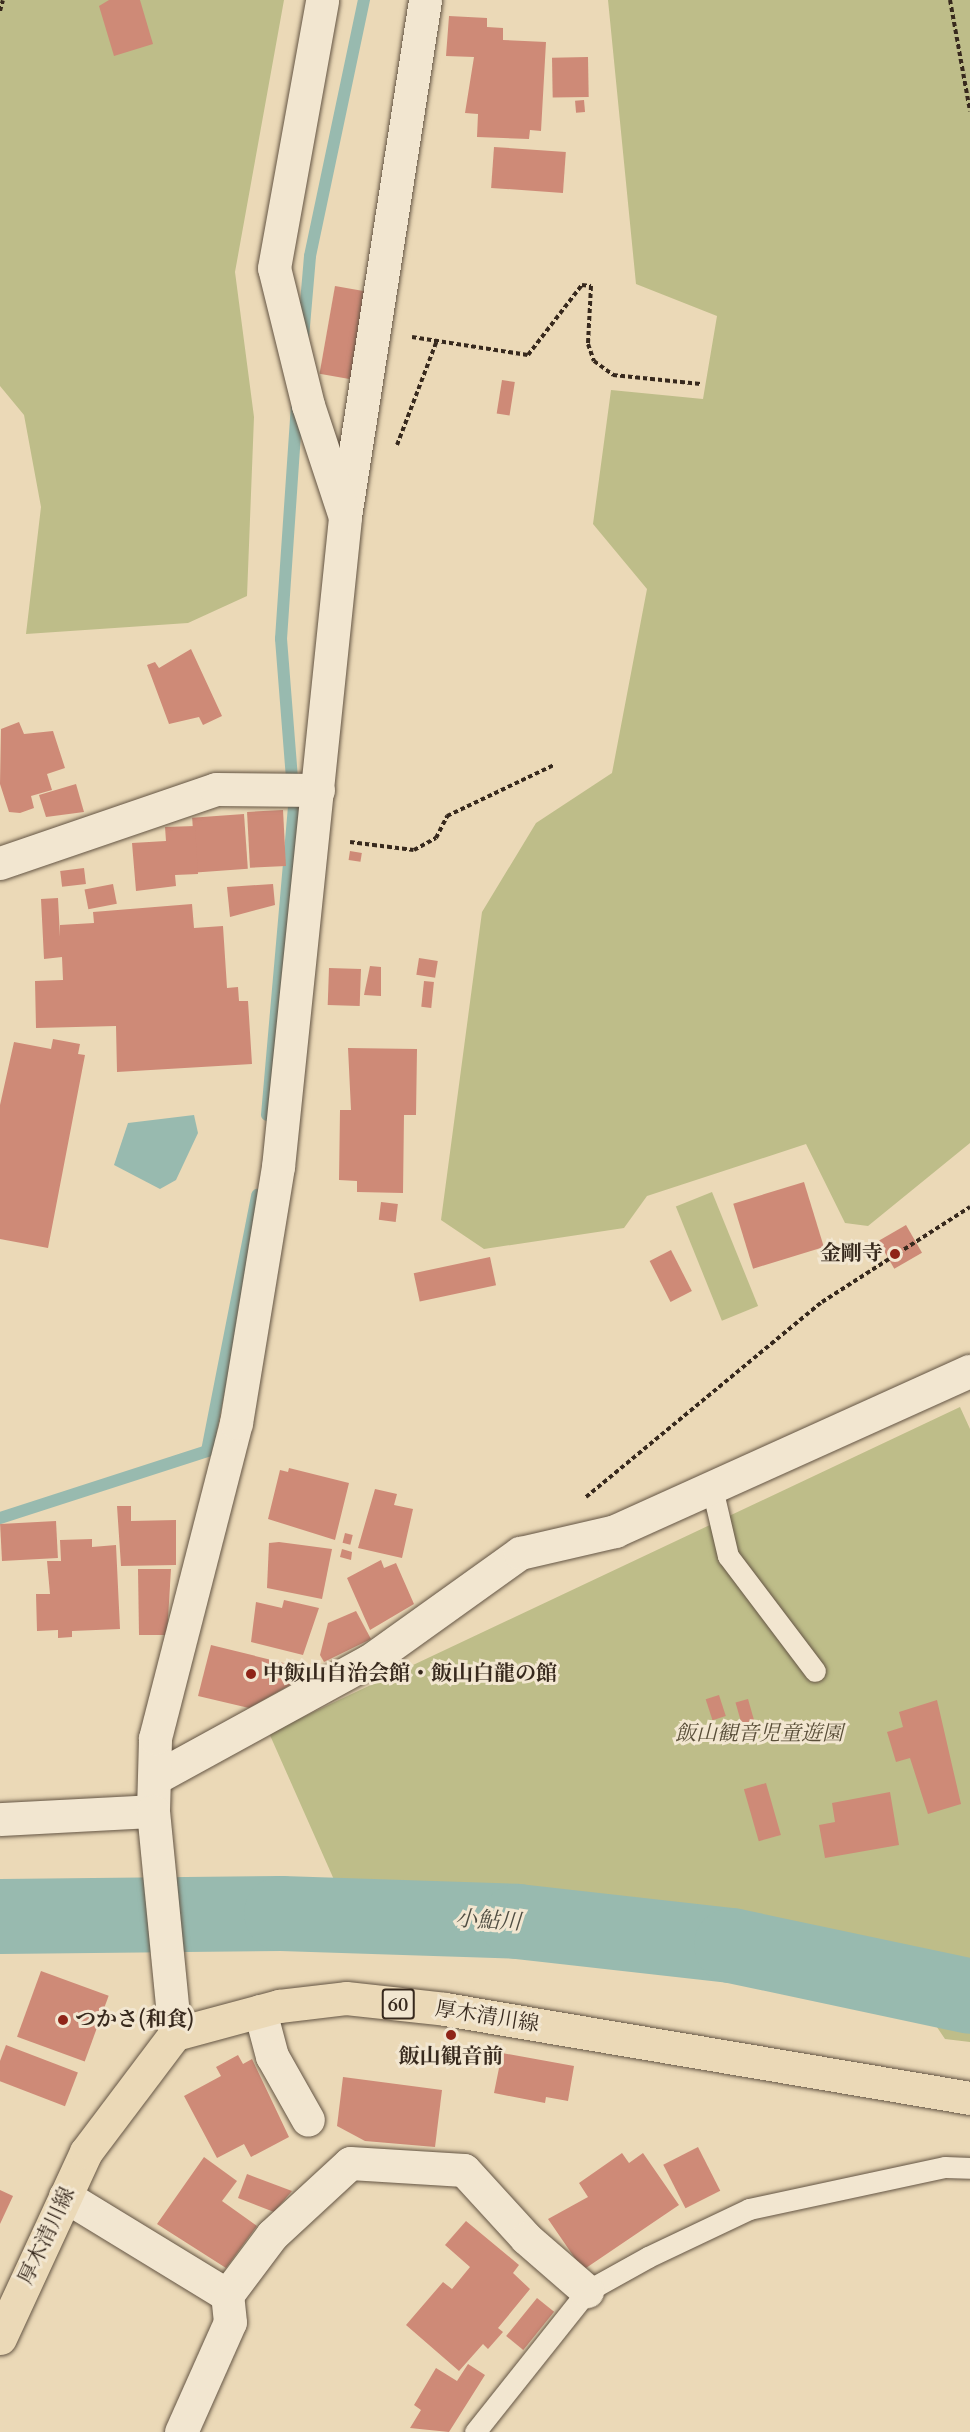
<!DOCTYPE html>
<meta charset="utf-8">
<style>
body{margin:0}
#map{position:relative;width:970px;height:2432px;overflow:hidden;background:#ebd9b7;font-family:Cardo,"Noto Serif JP",serif}
div>[style]{position:absolute}
[style*='--x']{left:calc(var(--x)*1px);top:calc(var(--y)*1px);width:calc(var(--w)*1px);rotate:calc(var(--a)*1deg)}
.green>*{inset:0;background:#bebd89;transform-origin:0 0}
.water>*{inset:0;background:#98baaf}
.stream>*{height:12px;margin:-6px;padding:0 6px;transform-origin:6px;border-radius:6px;background:#98baaf}
.river>*{height:75px;margin:-37.5px;padding:0 37.5px;transform-origin:37.5px;border-radius:37.5px;background:#98baaf}
.building>*{inset:0;background:#ce8a77;transform-origin:0 0}
.path>*{height:4px;margin-top:-2px;transform-origin:0;background:repeating-linear-gradient(90deg,#37291d 0 4.5px,transparent 0 7.5px)}
.roads{filter:drop-shadow(0 0 2px #645544) drop-shadow(0 0 2px #645544)}
.lane>*{height:21px;margin:-10.5px;padding:0 10.5px;transform-origin:10.5px;border-radius:10.5px;background:#f2e6d0}
.street>*{height:33px;margin:-16.5px;padding:0 16.5px;transform-origin:16.5px;border-radius:16.5px;background:#f2e6d0}
.primary>*{height:33px;margin:-16.5px;padding:0 16.5px;transform-origin:16.5px;border-radius:16.5px;background:#ebd9b7}
.dots>*{width:16px;height:16px;translate:-50% -50%;box-sizing:border-box;border:3px solid #f2e6d0;border-radius:50%}
span{translate:-50% -50%;white-space:nowrap;text-align:center;line-height:1.15;-webkit-text-stroke:6px #f2e6d0;paint-order:stroke}
.shield-label span{padding:2px 4px;background:#f2e6d0;border:2px solid;border-radius:4px;-webkit-text-stroke-width:0}
.shield-label{font-size:20px;color:#37291d;font-weight:700}
.poi-label{font-size:21px;color:#37291d;font-weight:700}
.right{translate:-100% -50%;text-align:right}
.left{translate:0 -50%;text-align:left}
.park-label{font-size:21px;color:#594e38;font-style:italic}
.street-label{font-size:21px;color:#37291d}
.water-label{font-size:22px;color:#4f4d42;font-style:italic}
</style>
<div id="map">
<div class="green">
<i style="clip-path:polygon(0 0,284px 0,235px 272px,254px 417px,247px 596px,188px 623px,26px 634px,41px 507px,24px 415px,0 386px)"></i>
<i style="clip-path:polygon(608px 0,970px 0,970px 1143px,868px 1226px,845px 1223px,806px 1144px,647px 1196px,624px 1228px,484px 1249px,441px 1220px,482px 912px,536px 823px,612px 773px,647px 589px,593px 524px,611px 390px,703px 399px,717px 316px,636px 284px)"></i>
<i style="left:712px;top:1192px;width:123px;height:39px;rotate:68deg"></i>
<i style="clip-path:polygon(960px 1407px,970px 1429px,970px 2042px,945px 2039px,891px 1959px,343px 1900px,269px 1733px)"></i>
</div>
<div class="water">
<i style="clip-path:polygon(194px 1115px,198px 1133px,176px 1180px,160px 1189px,114px 1165px,128px 1123px)"></i>
</div>
<div class="stream">
<i style="--x:303;--y:338;--w:82;--a:-85.1"></i>
<i style="--x:310;--y:256;--w:262;--a:-78.1"></i>
<i style="--x:267;--y:1115;--w:312;--a:-85"></i>
<i style="--x:294;--y:804;--w:166;--a:-94.5"></i>
<i style="--x:281;--y:639;--w:234;--a:-86.1"></i>
<i style="--x:0;--y:1518;--w:218;--a:-17.9"></i>
<i style="--x:207;--y:1451;--w:261;--a:-78.9"></i>
</div>
<div class="river">
<i style="--x:0;--y:1916;--w:281;--a:-0.6"></i>
<i style="--x:281;--y:1913;--w:236;--a:1.9"></i>
<i style="--x:517;--y:1921;--w:215;--a:6.4"></i>
<i style="--x:731;--y:1945;--w:244;--a:12"></i>
</div>
<div class="building">
<i style="clip-path:polygon(109px 0,140px 0,153px 44px,114px 56px,99px 6px)"></i>
<i style="clip-path:polygon(449px 16px,487px 18px,487px 27px,503px 28px,503px 40px,546px 42px,541px 131px,530px 130px,529px 139px,477px 137px,478px 114px,465px 113px,474px 57px,446px 56px)"></i>
<i style="left:588px;top:57px;width:40px;height:36px;rotate:89deg"></i>
<i style="left:584px;top:100px;width:12px;height:9px;rotate:85deg"></i>
<i style="left:494px;top:147px;width:72px;height:41px;rotate:4deg"></i>
<i style="left:335px;top:286px;width:36px;height:89px;rotate:10deg"></i>
<i style="left:502px;top:380px;width:13px;height:34px;rotate:9deg"></i>
<i style="clip-path:polygon(191px 649px,222px 716px,203px 725px,199px 717px,169px 724px,147px 665px,155px 662px,159px 668px)"></i>
<i style="clip-path:polygon(19px 722px,24px 734px,53px 731px,65px 768px,47px 774px,52px 790px,31px 796px,34px 808px,20px 813px,9px 812px,0 784px,1px 729px)"></i>
<i style="clip-path:polygon(76px 784px,84px 812px,46px 817px,39px 795px)"></i>
<i style="left:283px;top:810px;width:56px;height:36px;rotate:87deg"></i>
<i style="left:244px;top:814px;width:55px;height:52px;rotate:86deg"></i>
<i style="clip-path:polygon(195px 826px,198px 874px,175px 875px,176px 886px,136px 891px,132px 843px,166px 841px,165px 827px)"></i>
<i style="left:350px;top:851px;width:12px;height:9px;rotate:9deg"></i>
<i style="left:84px;top:868px;width:16px;height:24px;rotate:83deg"></i>
<i style="left:113px;top:884px;width:20px;height:29px;rotate:79deg"></i>
<i style="clip-path:polygon(273px 884px,275px 905px,230px 917px,227px 887px)"></i>
<i style="clip-path:polygon(58px 898px,60px 937px,60px 925px,94px 923px,93px 912px,192px 904px,194px 928px,223px 926px,227px 988px,238px 987px,239px 1001px,248px 1001px,252px 1064px,117px 1072px,116px 1026px,36px 1028px,35px 981px,63px 980px,62px 957px,44px 959px,41px 899px)"></i>
<i style="left:419px;top:958px;width:19px;height:17px;rotate:9deg"></i>
<i style="clip-path:polygon(370px 966px,381px 967px,381px 996px,364px 995px)"></i>
<i style="left:329px;top:968px;width:32px;height:37px;rotate:2deg"></i>
<i style="left:424px;top:981px;width:10px;height:26px;rotate:6deg"></i>
<i style="clip-path:polygon(53px 1039px,80px 1044px,78px 1054px,85px 1055px,48px 1248px,0 1239px,0 1105px,14px 1042px,51px 1049px)"></i>
<i style="clip-path:polygon(348px 1048px,417px 1049px,416px 1115px,404px 1115px,403px 1193px,357px 1192px,357px 1181px,339px 1180px,340px 1110px,351px 1110px)"></i>
<i style="left:804px;top:1182px;width:68px;height:74px;rotate:73deg"></i>
<i style="left:381px;top:1202px;width:17px;height:18px;rotate:7deg"></i>
<i style="left:906px;top:1225px;width:32px;height:32px;rotate:60deg"></i>
<i style="left:671px;top:1250px;width:46px;height:24px;rotate:63deg"></i>
<i style="left:490px;top:1257px;width:29px;height:78px;rotate:78deg"></i>
<i style="clip-path:polygon(289px 1468px,349px 1483px,335px 1540px,268px 1519px,280px 1470px,288px 1472px)"></i>
<i style="clip-path:polygon(375px 1489px,397px 1494px,394px 1505px,413px 1509px,402px 1558px,358px 1548px)"></i>
<i style="clip-path:polygon(117px 1506px,131px 1506px,131px 1521px,176px 1520px,176px 1565px,121px 1566px)"></i>
<i style="left:56px;top:1521px;width:37px;height:56px;rotate:87deg"></i>
<i style="left:345px;top:1533px;width:8px;height:10px;rotate:14deg"></i>
<i style="clip-path:polygon(92px 1539px,92px 1547px,116px 1545px,120px 1629px,72px 1631px,72px 1637px,58px 1638px,58px 1630px,37px 1631px,36px 1594px,50px 1594px,47px 1561px,61px 1561px,60px 1540px)"></i>
<i style="clip-path:polygon(279px 1542px,332px 1549px,322px 1599px,267px 1588px,269px 1543px)"></i>
<i style="clip-path:polygon(342px 1549px,352px 1552px,351px 1560px,340px 1557px)"></i>
<i style="clip-path:polygon(381px 1560px,384px 1568px,396px 1563px,414px 1604px,370px 1630px,347px 1578px)"></i>
<i style="clip-path:polygon(138px 1569px,171px 1569px,167px 1635px,139px 1635px)"></i>
<i style="clip-path:polygon(284px 1600px,319px 1608px,303px 1655px,251px 1642px,256px 1602px,282px 1608px)"></i>
<i style="clip-path:polygon(356px 1611px,371px 1639px,324px 1662px,320px 1655px,328px 1623px)"></i>
<i style="clip-path:polygon(211px 1645px,300px 1667px,297px 1681px,249px 1708px,198px 1696px)"></i>
<i style="left:719px;top:1695px;width:22px;height:14px;rotate:72deg"></i>
<i style="left:748px;top:1699px;width:22px;height:13px;rotate:74deg"></i>
<i style="clip-path:polygon(937px 1700px,961px 1804px,928px 1814px,910px 1758px,896px 1762px,887px 1732px,903px 1727px,899px 1712px)"></i>
<i style="left:766px;top:1783px;width:54px;height:23px;rotate:74deg"></i>
<i style="clip-path:polygon(890px 1792px,899px 1845px,825px 1858px,819px 1825px,835px 1822px,832px 1803px)"></i>
<i style="left:41px;top:1971px;width:72px;height:70px;rotate:20deg"></i>
<i style="left:6px;top:2045px;width:77px;height:36px;rotate:21deg"></i>
<i style="clip-path:polygon(502px 2053px,574px 2066px,568px 2101px,546px 2097px,545px 2103px,494px 2093px)"></i>
<i style="clip-path:polygon(238px 2055px,243px 2064px,252px 2059px,289px 2137px,251px 2157px,244px 2144px,217px 2158px,184px 2096px,221px 2076px,216px 2067px)"></i>
<i style="clip-path:polygon(343px 2077px,442px 2090px,435px 2147px,365px 2141px,337px 2126px)"></i>
<i style="left:698px;top:2147px;width:49px;height:39px;rotate:63deg"></i>
<i style="clip-path:polygon(622px 2153px,629px 2163px,643px 2153px,679px 2205px,583px 2270px,548px 2219px,588px 2197px,579px 2183px)"></i>
<i style="clip-path:polygon(204px 2157px,237px 2181px,222px 2201px,257px 2226px,226px 2268px,157px 2224px)"></i>
<i style="clip-path:polygon(247px 2174px,292px 2191px,274px 2212px,238px 2198px)"></i>
<i style="clip-path:polygon(0 2190px,13px 2196px,0 2224px)"></i>
<i style="clip-path:polygon(466px 2221px,519px 2265px,513px 2273px,530px 2289px,498px 2328px,503px 2332px,488px 2349px,483px 2344px,459px 2371px,406px 2325px,443px 2282px,452px 2289px,470px 2267px,445px 2245px)"></i>
<i style="left:537px;top:2298px;width:22px;height:49px;rotate:39deg"></i>
<i style="clip-path:polygon(468px 2364px,485px 2375px,449px 2432px,410px 2428px,421px 2410px,414px 2405px,436px 2368px,457px 2381px)"></i>
</div>
<div class="path">
<i style="--x:950;--y:0;--w:113;--a:79.8"></i>
<i style="--x:0;--y:11;--w:11;--a:-75"></i>
<i style="--x:412;--y:337;--w:117;--a:8.8"></i>
<i style="--x:528;--y:355;--w:88;--a:-52.4"></i>
<i style="--x:582;--y:285;--w:9;--a:6"></i>
<i style="--x:591;--y:286;--w:58;--a:93"></i>
<i style="--x:588;--y:344;--w:18;--a:71"></i>
<i style="--x:594;--y:361;--w:24;--a:36"></i>
<i style="--x:613;--y:375;--w:88;--a:5.8"></i>
<i style="--x:397;--y:445;--w:112;--a:-69.1"></i>
<i style="--x:350;--y:842;--w:64;--a:7.1"></i>
<i style="--x:414;--y:850;--w:25;--a:-29"></i>
<i style="--x:436;--y:838;--w:25;--a:-63"></i>
<i style="--x:447;--y:816;--w:119;--a:-25.5"></i>
<i style="--x:586;--y:1497;--w:306;--a:-39.6"></i>
<i style="--x:822;--y:1302;--w:176;--a:-32.7"></i>
</div>
<div class="roads">
<div class="lane">
<i style="--x:712;--y:1488;--w:70;--a:76.8"></i>
<i style="--x:728;--y:1556;--w:144;--a:52.9"></i>
<i style="--x:475;--y:2432;--w:180;--a:-51.5"></i>
<i style="--x:587;--y:2291;--w:70;--a:-29.1"></i>
<i style="--x:648;--y:2257;--w:112;--a:-25.4"></i>
<i style="--x:749;--y:2209;--w:200;--a:-12.1"></i>
<i style="--x:945;--y:2167;--w:25;--a:2"></i>
</div>
<div class="street">
<i style="--x:346;--y:510;--w:516;--a:-81.19"></i>
<i style="--x:0;--y:863;--w:228;--a:-18.9"></i>
<i style="--x:216;--y:789;--w:102;--a:0.6"></i>
<i style="--x:155;--y:1778;--w:244;--a:-28.7"></i>
<i style="--x:369;--y:1661;--w:186;--a:-35.6"></i>
<i style="--x:520;--y:1553;--w:98;--a:-13"></i>
<i style="--x:615;--y:1531;--w:389;--a:-24.3"></i>
<i style="--x:153;--y:1811;--w:73;--a:-88.4"></i>
<i style="--x:155;--y:1738;--w:325;--a:-75.6"></i>
<i style="--x:236;--y:1423;--w:259;--a:-80.7"></i>
<i style="--x:278;--y:1167;--w:653;--a:-84.11"></i>
<i style="--x:345;--y:517;--w:118;--a:-108.3"></i>
<i style="--x:308;--y:405;--w:141;--a:-103.9"></i>
<i style="--x:274;--y:268;--w:272;--a:-79.8"></i>
<i style="--x:0;--y:1819;--w:153;--a:-3"></i>
<i style="--x:153;--y:1811;--w:224;--a:84.4"></i>
<i style="--x:260;--y:2011;--w:47;--a:75.1"></i>
<i style="--x:272;--y:2056;--w:73;--a:60.6"></i>
<i style="--x:65;--y:2196;--w:190;--a:31.4"></i>
<i style="--x:227;--y:2295;--w:75;--a:-53.1"></i>
<i style="--x:272;--y:2235;--w:106;--a:-42.7"></i>
<i style="--x:350;--y:2163;--w:114;--a:3.5"></i>
<i style="--x:464;--y:2170;--w:92;--a:47.6"></i>
<i style="--x:526;--y:2238;--w:81;--a:41"></i>
<i style="--x:181;--y:2432;--w:120;--a:-66"></i>
<i style="--x:230;--y:2322;--w:27;--a:-96"></i>
</div>
<div class="primary">
<i style="--x:0;--y:2338;--w:205;--a:-65.2"></i>
<i style="--x:86;--y:2152;--w:148;--a:-53"></i>
<i style="--x:175;--y:2034;--w:108;--a:-15.1"></i>
<i style="--x:279;--y:2006;--w:67;--a:-6.8"></i>
<i style="--x:346;--y:1998;--w:100;--a:6.3"></i>
<i style="--x:445;--y:2009;--w:532;--a:9.62"></i>
</div>
</div>
<div class="dots">
<i style="left:895px;top:1254px;background:#8f2418"></i>
<i style="left:251px;top:1674px;background:#8f2418"></i>
<i style="left:63px;top:2020px;background:#8f2418"></i>
<i style="left:451px;top:2035px;background:#8f2418"></i>
</div>
<div class="shield-label">
<span style="left:398px;top:2004px">60</span>
</div>
<div class="poi-label">
<span class="right" style="left:883px;top:1254px">金剛寺</span>
<span class="left" style="left:263px;top:1674px">中飯山自治会館・飯山白龍の館</span>
<span class="left" style="left:75px;top:2020px">つかさ(和食)</span>
<span style="left:451px;top:2057px">飯山観音前</span>
</div>
<div class="park-label">
<span style="left:759px;top:1734px">飯山観音児童遊園</span>
</div>
<div class="street-label">
<span style="left:487px;top:2017px;rotate:9deg">厚木清川線</span>
<span style="left:47px;top:2236px;rotate:-65deg">厚木清川線</span>
</div>
<div class="water-label">
<span style="left:488px;top:1921px;rotate:3deg">小鮎川</span>
</div>
</div>
